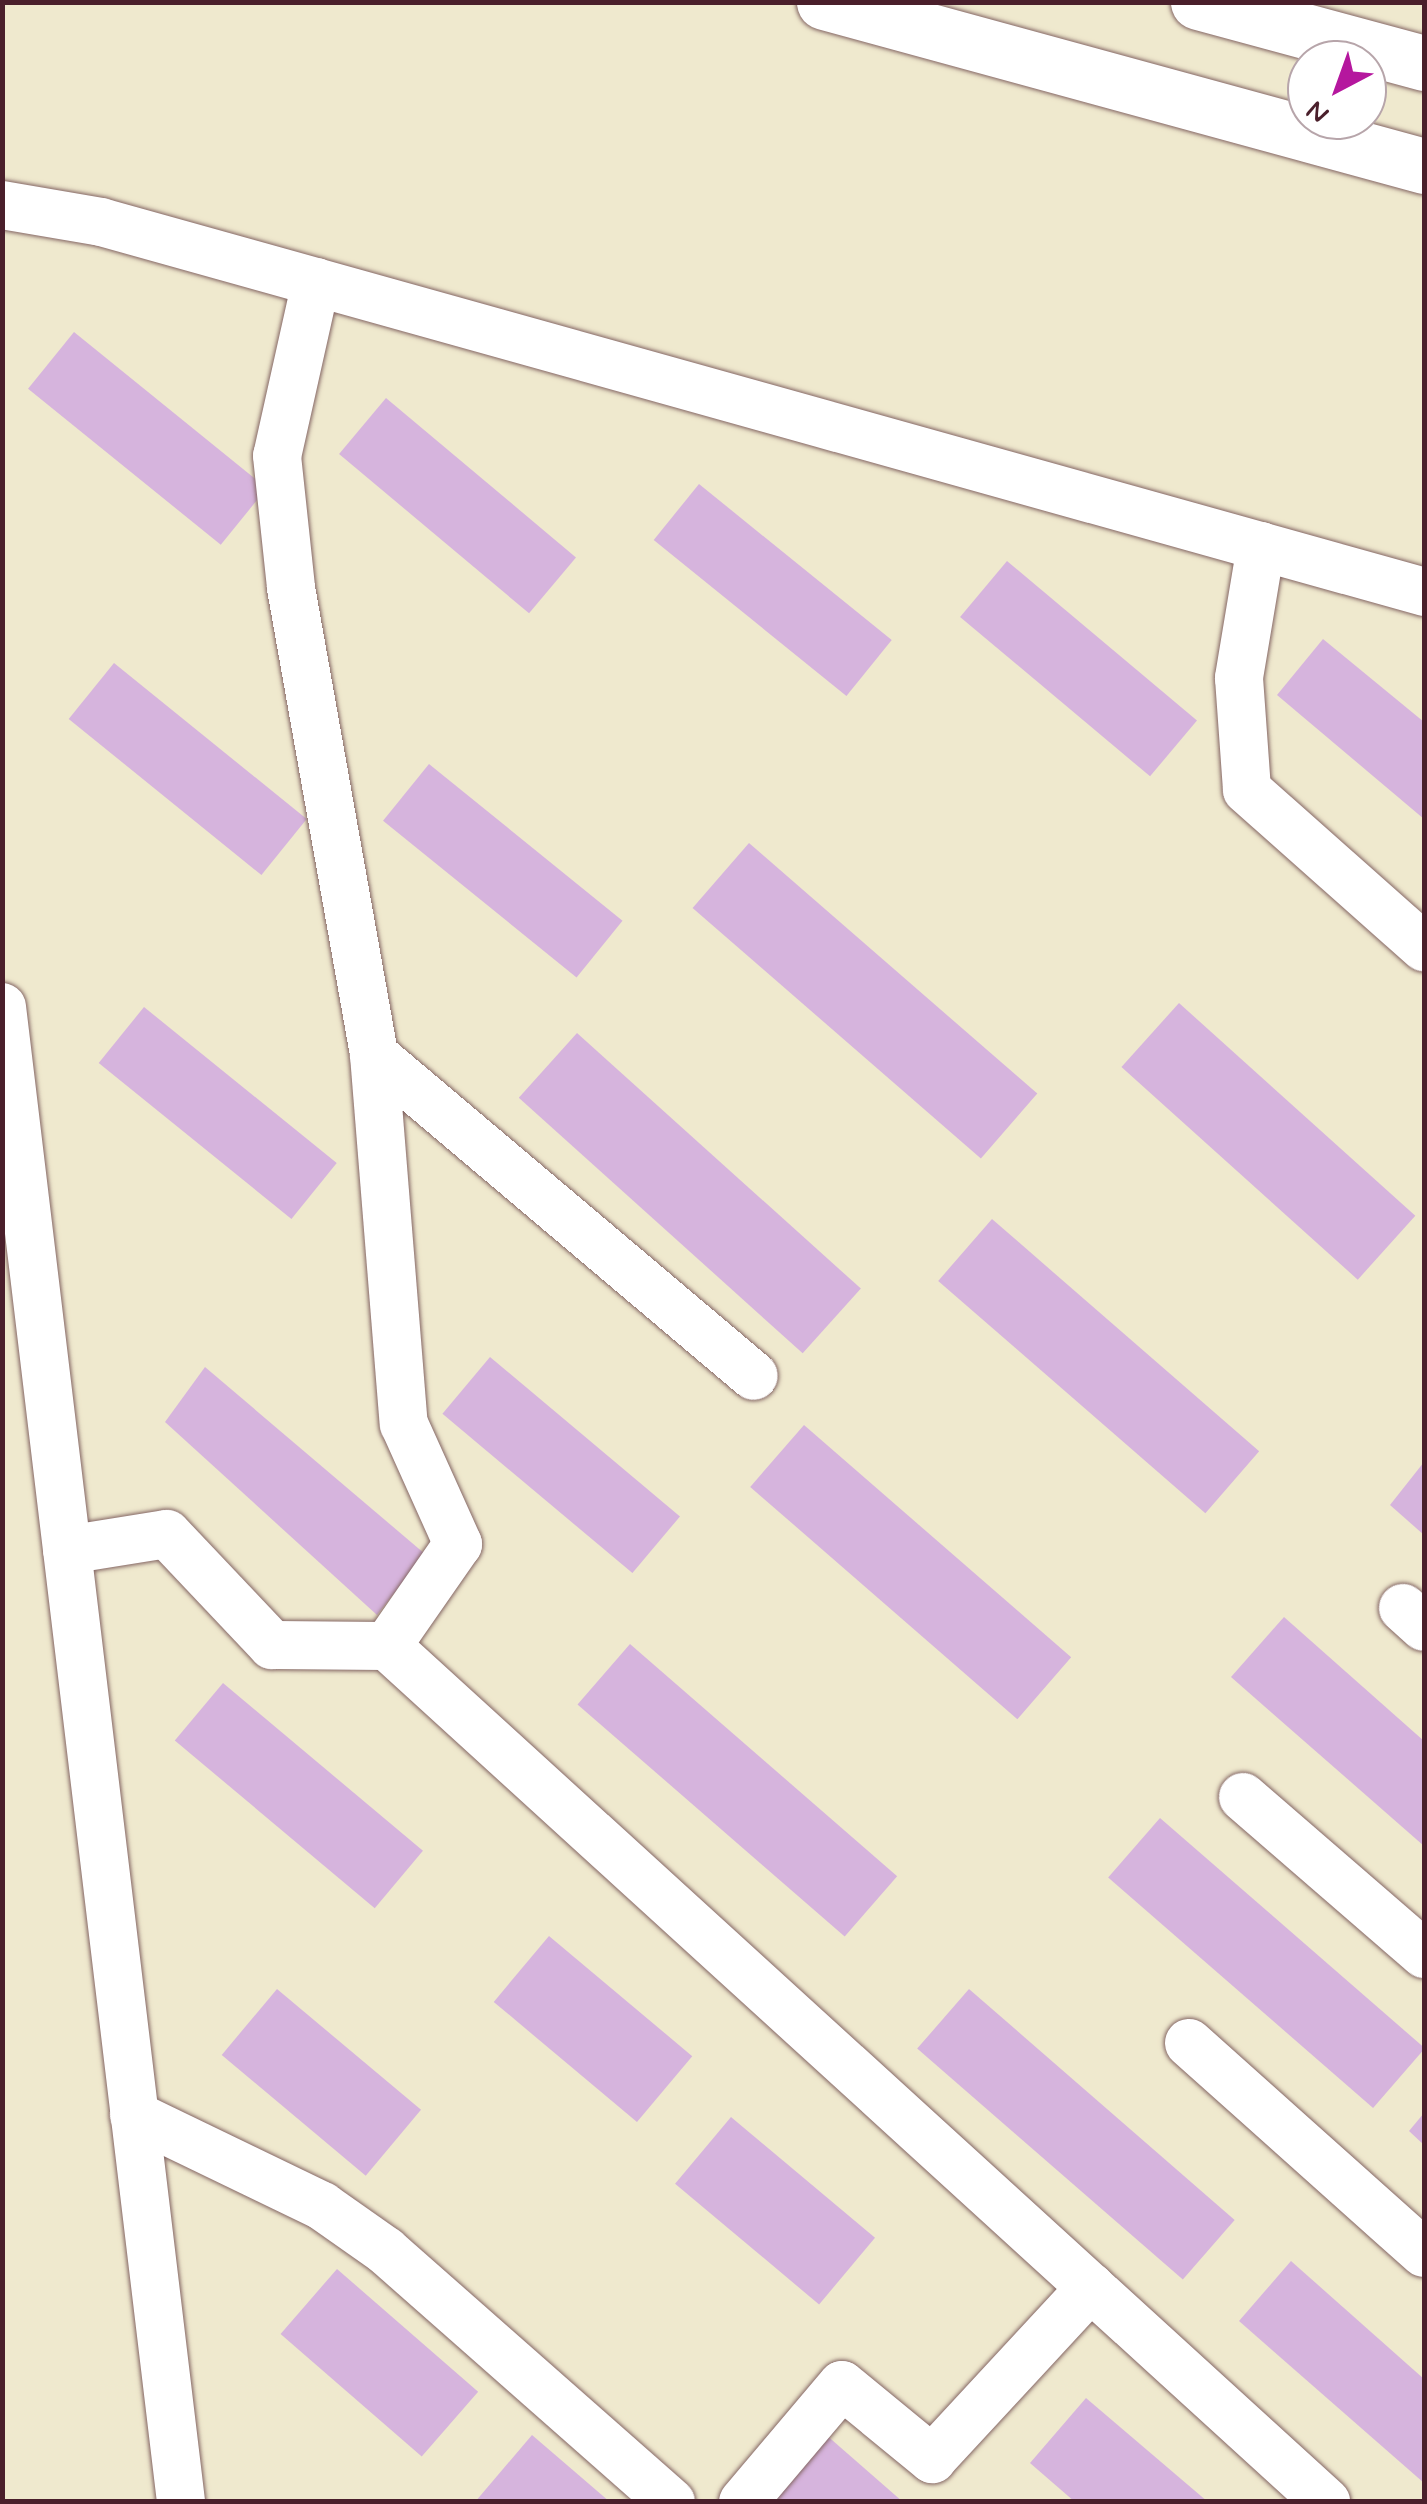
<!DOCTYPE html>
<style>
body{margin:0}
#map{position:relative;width:1427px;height:2504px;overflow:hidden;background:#efe9ce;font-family:Mynerve,sans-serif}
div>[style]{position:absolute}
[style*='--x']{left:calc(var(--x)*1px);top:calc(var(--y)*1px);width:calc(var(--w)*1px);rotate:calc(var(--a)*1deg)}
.building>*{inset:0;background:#d6b4dd;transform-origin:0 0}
.roads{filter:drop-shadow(0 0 2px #846664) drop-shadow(0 0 2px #846664)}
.minor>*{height:48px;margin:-24px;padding:0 24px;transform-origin:24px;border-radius:24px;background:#fff}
.highway>*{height:55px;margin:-27.5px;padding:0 27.5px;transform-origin:27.5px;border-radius:27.5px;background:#fff}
span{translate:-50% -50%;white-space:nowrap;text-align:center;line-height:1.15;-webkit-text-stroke:8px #fff;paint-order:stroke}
.frame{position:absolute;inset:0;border:5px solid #4a1f2b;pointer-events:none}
.north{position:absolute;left:1287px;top:40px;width:100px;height:100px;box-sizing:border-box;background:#fff;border:2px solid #b7a5aa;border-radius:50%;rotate:221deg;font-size:28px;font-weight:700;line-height:40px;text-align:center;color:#4a1f2b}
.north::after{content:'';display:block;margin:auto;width:35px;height:45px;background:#b5179e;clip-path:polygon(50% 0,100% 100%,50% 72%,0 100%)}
</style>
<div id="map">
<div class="building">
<i style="left:74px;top:332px;width:248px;height:73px;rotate:39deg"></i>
<i style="left:386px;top:398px;width:248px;height:73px;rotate:40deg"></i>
<i style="left:699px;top:484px;width:248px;height:72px;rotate:39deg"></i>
<i style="left:1007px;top:561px;width:248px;height:73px;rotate:40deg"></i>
<i style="clip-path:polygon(1323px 639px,1424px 722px,1424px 819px,1277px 695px)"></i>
<i style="left:114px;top:663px;width:248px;height:72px;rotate:39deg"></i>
<i style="left:429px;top:764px;width:249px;height:73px;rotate:39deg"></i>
<i style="left:749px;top:843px;width:382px;height:86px;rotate:41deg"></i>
<i style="left:1179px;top:1003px;width:318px;height:86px;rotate:42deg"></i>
<i style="left:144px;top:1007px;width:248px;height:72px;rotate:39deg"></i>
<i style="left:577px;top:1033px;width:382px;height:87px;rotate:42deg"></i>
<i style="left:992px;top:1219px;width:354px;height:82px;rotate:41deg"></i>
<i style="left:490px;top:1357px;width:248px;height:74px;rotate:40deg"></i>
<i style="clip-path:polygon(205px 1367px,425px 1554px,377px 1615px,165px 1422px)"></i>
<i style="left:804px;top:1425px;width:354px;height:82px;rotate:41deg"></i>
<i style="clip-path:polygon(1424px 1462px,1424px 1535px,1390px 1505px)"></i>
<i style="clip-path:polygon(1284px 1617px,1424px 1741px,1424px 1846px,1231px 1677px)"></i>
<i style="left:630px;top:1644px;width:354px;height:80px;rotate:41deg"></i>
<i style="left:223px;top:1683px;width:261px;height:75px;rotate:40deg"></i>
<i style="left:1160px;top:1818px;width:351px;height:79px;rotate:41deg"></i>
<i style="left:549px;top:1936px;width:187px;height:86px;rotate:40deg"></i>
<i style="left:277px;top:1989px;width:188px;height:86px;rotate:40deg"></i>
<i style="left:969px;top:1989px;width:352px;height:79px;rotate:41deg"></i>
<i style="clip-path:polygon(1424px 2113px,1424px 2145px,1409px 2131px)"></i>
<i style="left:731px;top:2117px;width:188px;height:87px;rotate:40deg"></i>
<i style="clip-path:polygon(1291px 2261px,1424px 2379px,1424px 2483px,1239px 2321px)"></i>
<i style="left:337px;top:2269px;width:187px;height:86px;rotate:41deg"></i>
<i style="clip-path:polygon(1086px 2398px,1208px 2502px,1075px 2502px,1030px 2463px)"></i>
<i style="clip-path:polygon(824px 2433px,903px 2502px,770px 2502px)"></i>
<i style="clip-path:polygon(532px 2435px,610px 2502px,475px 2502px)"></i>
</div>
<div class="roads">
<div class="minor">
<i style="--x:2;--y:205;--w:100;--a:9.7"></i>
<i style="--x:101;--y:222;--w:1374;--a:15.62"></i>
<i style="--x:316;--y:282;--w:178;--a:102.6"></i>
<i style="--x:277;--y:456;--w:133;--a:83.9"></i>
<i style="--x:291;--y:588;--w:474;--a:79.9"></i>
<i style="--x:374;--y:1055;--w:370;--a:85.4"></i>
<i style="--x:404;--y:1424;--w:132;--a:65.8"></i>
<i style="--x:458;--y:1544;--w:124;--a:124.8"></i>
<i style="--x:1261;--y:546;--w:134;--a:99.5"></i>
<i style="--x:1239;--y:678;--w:112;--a:85.9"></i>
<i style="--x:1247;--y:790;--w:237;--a:41.6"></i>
<i style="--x:2;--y:1007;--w:1506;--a:83.17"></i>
<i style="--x:374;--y:1055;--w:497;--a:40.2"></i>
<i style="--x:67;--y:1550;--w:101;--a:-9.1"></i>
<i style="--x:167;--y:1534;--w:153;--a:46.6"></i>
<i style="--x:272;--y:1645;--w:115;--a:0.5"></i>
<i style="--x:387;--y:1646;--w:1271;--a:42.35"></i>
<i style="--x:1403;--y:1608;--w:28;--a:42"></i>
<i style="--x:1243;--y:1797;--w:240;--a:40.9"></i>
<i style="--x:1189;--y:2043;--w:315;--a:41.8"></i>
<i style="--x:134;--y:2115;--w:209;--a:25.8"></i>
<i style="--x:322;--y:2206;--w:78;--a:35.1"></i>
<i style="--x:386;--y:2251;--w:380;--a:41.4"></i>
<i style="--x:743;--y:2502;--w:153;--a:-49.8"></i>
<i style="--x:842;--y:2385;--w:117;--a:39.4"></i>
<i style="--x:932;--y:2459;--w:234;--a:-47.2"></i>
</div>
<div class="highway">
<i style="--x:824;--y:2;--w:622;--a:15.29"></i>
<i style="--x:1198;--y:2;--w:234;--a:15.1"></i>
</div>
</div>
<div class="frame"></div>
<div class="north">N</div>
</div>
